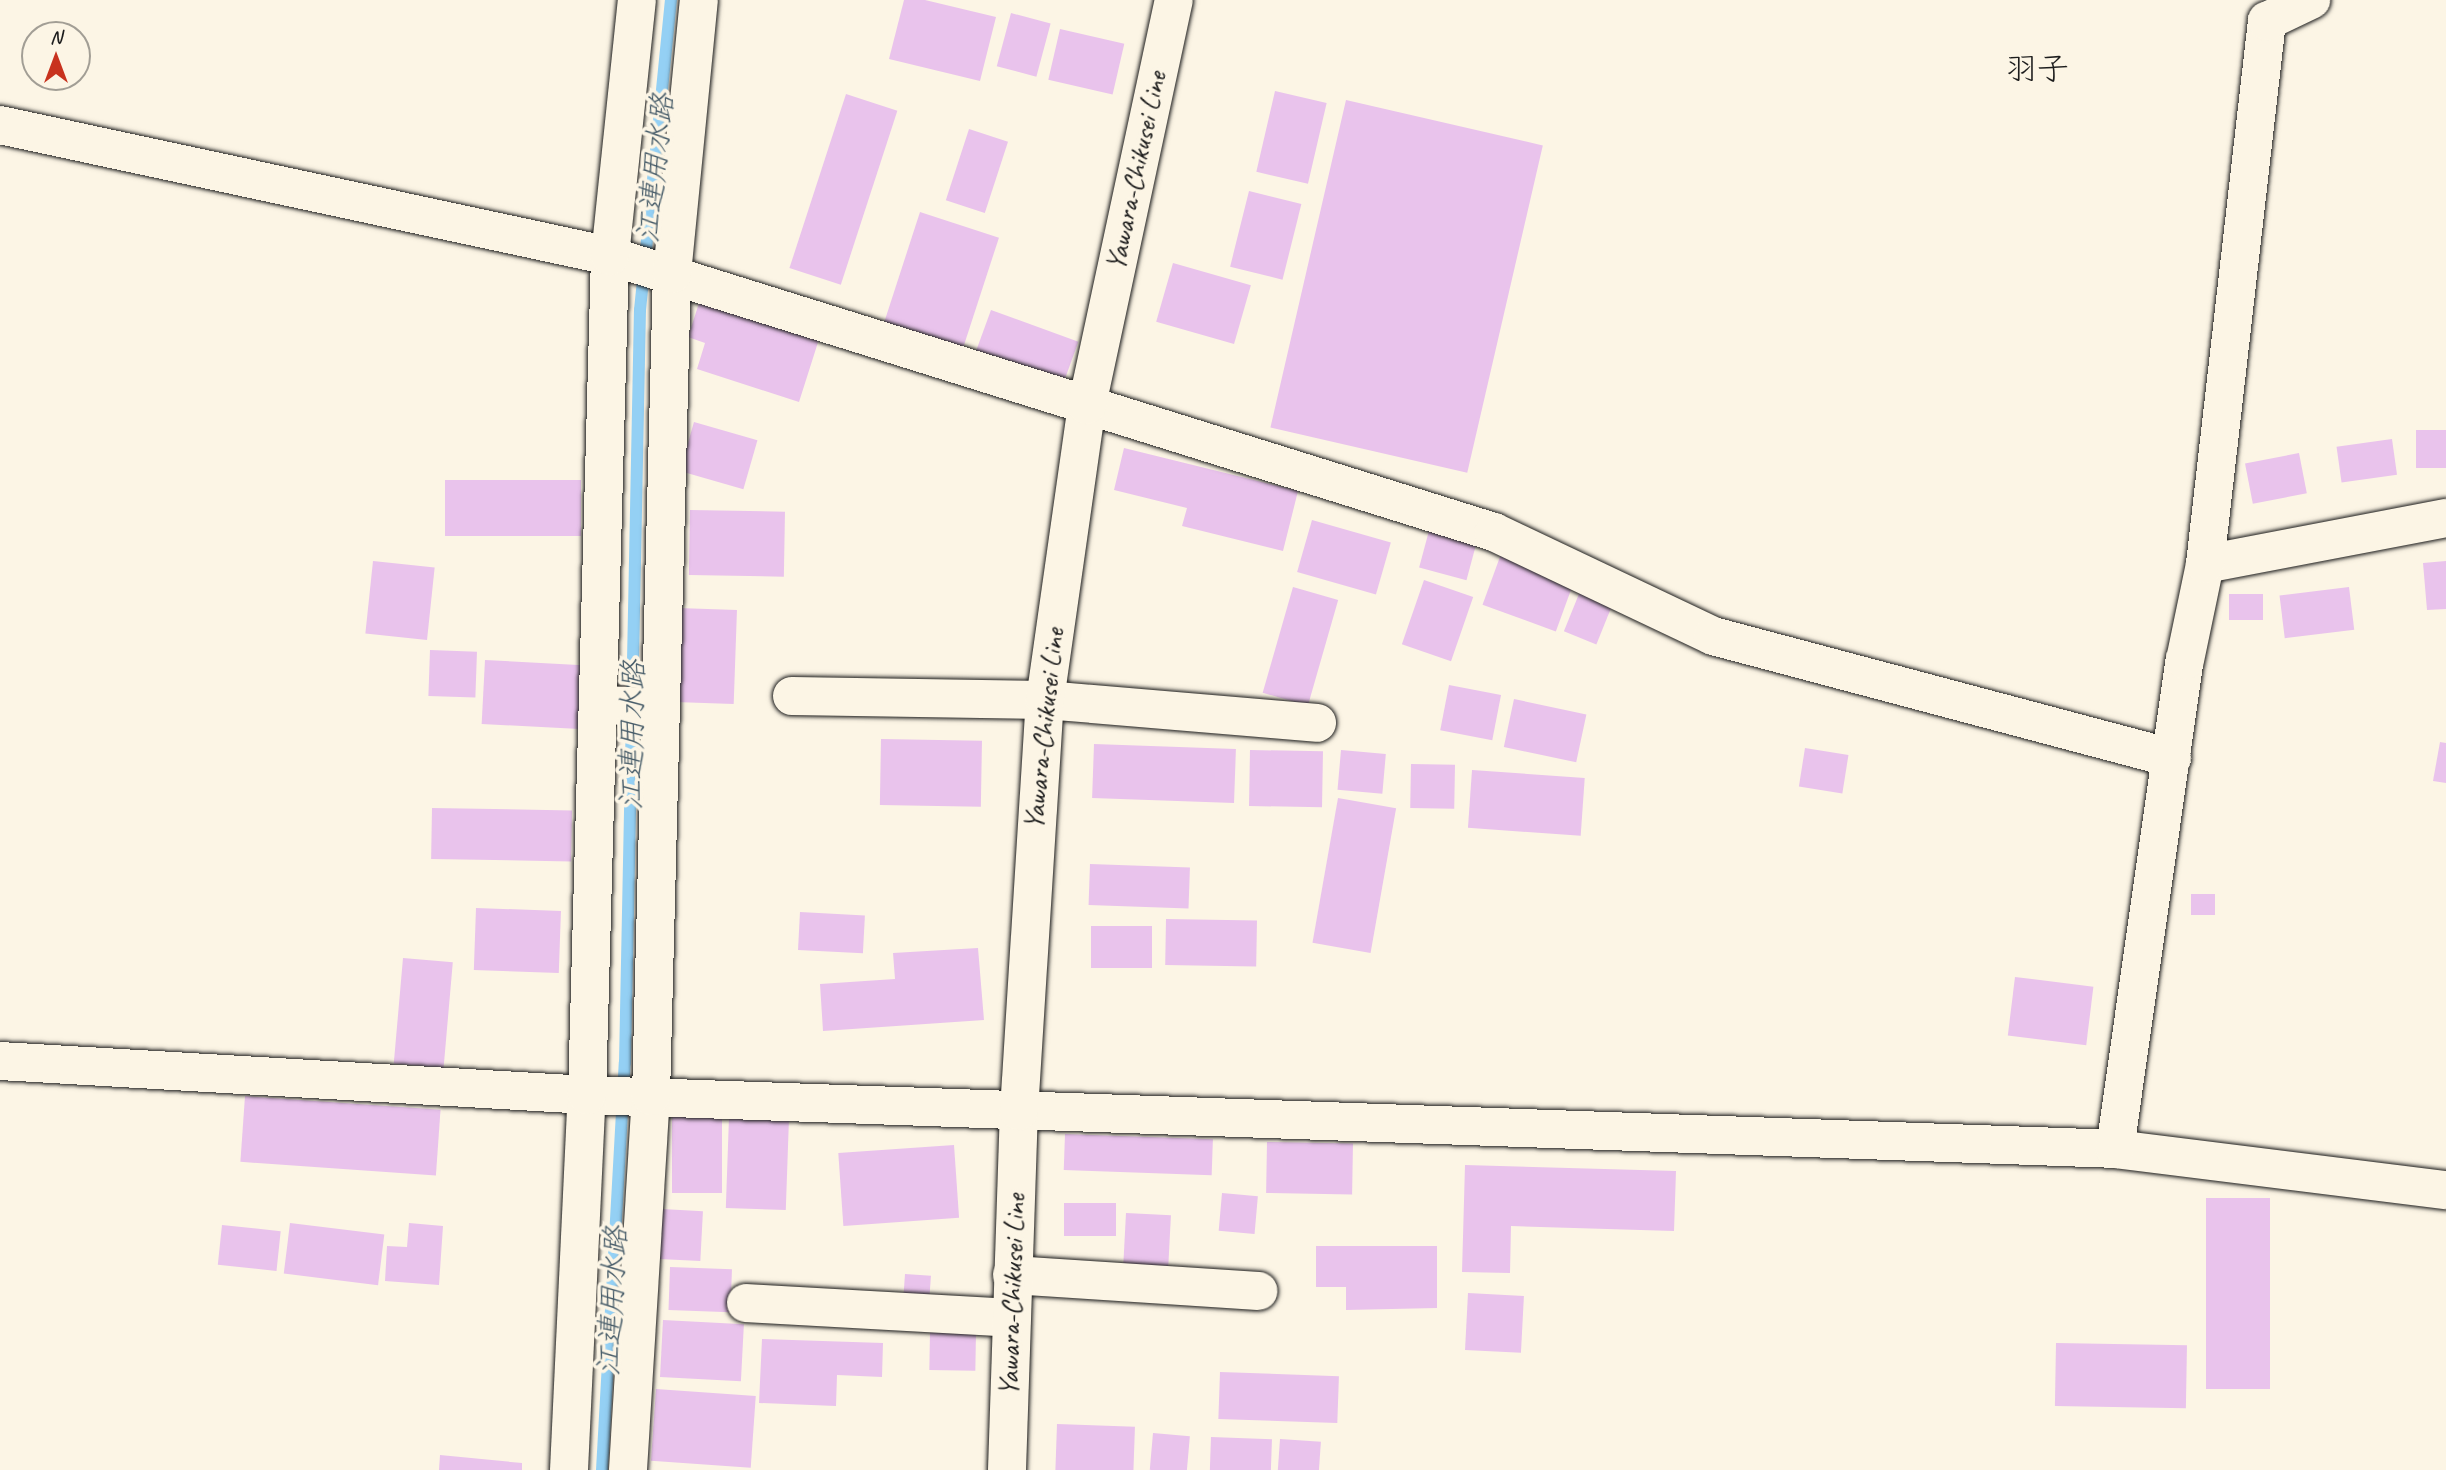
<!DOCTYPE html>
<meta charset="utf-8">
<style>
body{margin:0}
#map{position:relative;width:2446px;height:1470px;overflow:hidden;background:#fcf5e5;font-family:Caveat,"Klee One",sans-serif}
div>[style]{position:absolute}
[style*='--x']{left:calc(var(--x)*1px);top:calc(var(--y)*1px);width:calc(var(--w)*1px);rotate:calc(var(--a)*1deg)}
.stream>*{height:12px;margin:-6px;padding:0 6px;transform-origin:6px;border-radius:6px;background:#94d0f4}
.building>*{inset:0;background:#e9c3ec;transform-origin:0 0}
.roads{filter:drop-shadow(0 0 2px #1c1c1c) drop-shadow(0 0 2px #1c1c1c)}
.minor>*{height:38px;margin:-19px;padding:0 19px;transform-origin:19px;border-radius:19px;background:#fcf5e5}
.major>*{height:38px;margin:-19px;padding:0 19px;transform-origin:19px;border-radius:19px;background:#fcf5e5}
span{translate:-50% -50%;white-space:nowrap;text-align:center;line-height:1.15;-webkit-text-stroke:7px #fcf5e5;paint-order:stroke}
.street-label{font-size:28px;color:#1c1c1c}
.water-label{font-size:30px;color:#465b68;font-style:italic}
.quarter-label{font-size:32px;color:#1c1c1c}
.north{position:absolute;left:21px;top:21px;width:70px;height:70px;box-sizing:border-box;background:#fcf5e5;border:2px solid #a29e95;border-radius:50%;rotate:0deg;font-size:19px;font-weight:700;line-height:28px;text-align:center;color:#1c1c1c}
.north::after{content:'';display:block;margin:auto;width:24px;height:32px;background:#c8321e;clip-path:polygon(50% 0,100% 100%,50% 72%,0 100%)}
</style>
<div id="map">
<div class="stream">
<i style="--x:602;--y:1470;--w:408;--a:-86.8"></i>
<i style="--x:625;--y:1063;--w:753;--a:-88.86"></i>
<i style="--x:640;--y:310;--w:312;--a:-84.3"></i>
</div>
<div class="building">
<i style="clip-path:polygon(904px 0,925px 0,996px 17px,980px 81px,889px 59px)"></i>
<i style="left:1011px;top:13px;width:41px;height:55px;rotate:15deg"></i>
<i style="left:1060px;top:29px;width:66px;height:52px;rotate:13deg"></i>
<i style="left:1275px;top:91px;width:53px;height:83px;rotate:13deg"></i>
<i style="left:846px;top:94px;width:54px;height:183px;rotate:18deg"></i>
<i style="left:1346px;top:100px;width:202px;height:336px;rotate:13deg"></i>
<i style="left:969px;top:129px;width:41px;height:75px;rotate:18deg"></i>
<i style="left:1249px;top:191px;width:54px;height:78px;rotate:14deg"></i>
<i style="left:920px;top:212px;width:83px;height:119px;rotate:18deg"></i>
<i style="left:1173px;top:263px;width:81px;height:61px;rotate:16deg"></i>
<i style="clip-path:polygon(701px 297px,820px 336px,799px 402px,697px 369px,705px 343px,688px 337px)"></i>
<i style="left:991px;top:310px;width:93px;height:56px;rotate:20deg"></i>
<i style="left:694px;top:422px;width:66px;height:51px;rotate:16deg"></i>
<i style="left:2446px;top:430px;width:38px;height:30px;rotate:90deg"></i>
<i style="left:2392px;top:439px;width:36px;height:56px;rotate:82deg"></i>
<i style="clip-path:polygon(1124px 448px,1298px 491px,1283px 551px,1182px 526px,1187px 508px,1114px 490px)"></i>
<i style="left:2299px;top:453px;width:41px;height:55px;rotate:79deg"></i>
<i style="left:445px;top:480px;width:136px;height:56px"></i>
<i style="left:690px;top:510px;width:95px;height:65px;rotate:1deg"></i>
<i style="left:1312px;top:520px;width:82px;height:54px;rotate:16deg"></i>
<i style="left:1430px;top:527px;width:49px;height:42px;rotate:15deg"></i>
<i style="left:1501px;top:554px;width:78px;height:54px;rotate:20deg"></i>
<i style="left:373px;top:561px;width:62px;height:73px;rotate:6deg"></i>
<i style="clip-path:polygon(2446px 561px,2446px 609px,2427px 610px,2423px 563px)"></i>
<i style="left:1424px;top:580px;width:52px;height:68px;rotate:19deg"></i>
<i style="left:1583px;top:584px;width:35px;height:51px;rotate:22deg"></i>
<i style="left:1293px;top:587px;width:47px;height:110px;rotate:16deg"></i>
<i style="left:2349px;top:587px;width:43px;height:70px;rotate:83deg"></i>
<i style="left:2229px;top:594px;width:34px;height:26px"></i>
<i style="left:678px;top:608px;width:59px;height:94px;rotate:2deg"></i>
<i style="left:430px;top:650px;width:47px;height:46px;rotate:2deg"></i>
<i style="left:485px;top:660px;width:98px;height:64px;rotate:3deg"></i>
<i style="left:1449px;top:685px;width:53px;height:46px;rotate:11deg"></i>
<i style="left:1514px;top:699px;width:74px;height:49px;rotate:12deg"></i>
<i style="left:881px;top:739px;width:101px;height:66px;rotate:1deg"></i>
<i style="clip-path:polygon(2440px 742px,2446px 743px,2446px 783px,2433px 781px)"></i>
<i style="left:1094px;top:744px;width:142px;height:54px;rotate:2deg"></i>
<i style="left:1805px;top:748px;width:44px;height:39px;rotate:9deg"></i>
<i style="left:1250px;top:750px;width:73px;height:56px;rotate:1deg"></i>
<i style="left:1341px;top:750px;width:45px;height:40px;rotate:5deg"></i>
<i style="left:1411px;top:764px;width:44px;height:44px;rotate:1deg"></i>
<i style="left:1472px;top:770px;width:113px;height:58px;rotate:4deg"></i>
<i style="left:1338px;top:798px;width:59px;height:147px;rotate:10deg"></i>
<i style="left:432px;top:808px;width:140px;height:51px;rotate:1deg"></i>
<i style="left:1090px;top:864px;width:100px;height:41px;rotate:2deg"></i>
<i style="left:2191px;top:894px;width:24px;height:21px"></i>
<i style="left:476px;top:908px;width:85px;height:62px;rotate:2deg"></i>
<i style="left:800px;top:912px;width:65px;height:38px;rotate:3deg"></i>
<i style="left:1166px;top:919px;width:91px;height:46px;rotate:1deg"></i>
<i style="left:1091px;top:926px;width:61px;height:42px"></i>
<i style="clip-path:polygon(978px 948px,984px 1020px,823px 1031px,820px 984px,895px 979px,893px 953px)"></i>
<i style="left:403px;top:958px;width:50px;height:106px;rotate:5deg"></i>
<i style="left:2015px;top:977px;width:79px;height:59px;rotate:7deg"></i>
<i style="left:245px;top:1096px;width:196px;height:66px;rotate:4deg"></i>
<i style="left:672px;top:1116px;width:50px;height:77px"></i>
<i style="left:729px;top:1117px;width:60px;height:91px;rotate:2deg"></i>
<i style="left:1065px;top:1134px;width:148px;height:36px;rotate:2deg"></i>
<i style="left:1267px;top:1142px;width:86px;height:51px;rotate:1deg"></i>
<i style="left:954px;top:1145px;width:73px;height:116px;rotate:86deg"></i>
<i style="clip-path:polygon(1465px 1165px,1676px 1171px,1674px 1231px,1511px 1226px,1510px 1273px,1462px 1272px)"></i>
<i style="left:1222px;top:1193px;width:36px;height:38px;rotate:5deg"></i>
<i style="left:2206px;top:1198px;width:64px;height:191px"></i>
<i style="left:1064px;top:1203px;width:52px;height:33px"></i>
<i style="left:662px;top:1209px;width:41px;height:50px;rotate:3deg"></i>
<i style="left:1126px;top:1213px;width:45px;height:54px;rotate:3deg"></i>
<i style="left:290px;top:1223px;width:95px;height:51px;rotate:7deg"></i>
<i style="clip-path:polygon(409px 1223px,443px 1226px,439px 1285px,385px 1281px,387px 1246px,407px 1247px)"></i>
<i style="left:222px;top:1225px;width:59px;height:40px;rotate:6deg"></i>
<i style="clip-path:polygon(1316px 1246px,1437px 1246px,1437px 1308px,1346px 1310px,1346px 1287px,1316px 1287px)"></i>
<i style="left:670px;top:1267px;width:62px;height:43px;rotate:2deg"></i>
<i style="left:905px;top:1274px;width:26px;height:29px;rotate:4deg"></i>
<i style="left:1468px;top:1293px;width:56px;height:57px;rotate:3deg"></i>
<i style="left:663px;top:1320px;width:81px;height:57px;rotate:3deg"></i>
<i style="left:930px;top:1332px;width:46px;height:38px;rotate:1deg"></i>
<i style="clip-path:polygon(762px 1339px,883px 1343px,882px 1377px,837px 1375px,836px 1406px,759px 1403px)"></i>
<i style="left:2056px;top:1343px;width:131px;height:63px;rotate:1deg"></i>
<i style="left:1220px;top:1372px;width:119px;height:47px;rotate:2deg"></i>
<i style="left:656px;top:1389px;width:100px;height:72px;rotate:4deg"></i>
<i style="left:1057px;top:1424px;width:78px;height:46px;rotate:2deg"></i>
<i style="left:1153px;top:1433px;width:37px;height:37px;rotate:5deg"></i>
<i style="left:1211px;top:1437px;width:61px;height:33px;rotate:2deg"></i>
<i style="left:1280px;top:1439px;width:41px;height:31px;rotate:4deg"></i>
<i style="clip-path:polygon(440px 1455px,522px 1463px,522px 1470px,439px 1470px)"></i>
</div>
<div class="roads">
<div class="minor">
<i style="--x:0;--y:125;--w:624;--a:12.12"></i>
<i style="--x:610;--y:256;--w:926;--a:17.34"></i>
<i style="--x:1494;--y:532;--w:242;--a:25.4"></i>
<i style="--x:1713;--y:636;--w:475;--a:14.9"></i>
<i style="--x:2205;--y:564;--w:245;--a:-10.8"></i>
<i style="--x:792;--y:696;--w:253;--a:0.9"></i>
<i style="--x:1045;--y:700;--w:273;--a:4.8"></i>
<i style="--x:598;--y:705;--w:63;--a:1.8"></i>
<i style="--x:0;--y:1061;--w:588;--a:3.31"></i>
<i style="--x:587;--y:1095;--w:1529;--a:2.02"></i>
<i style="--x:2115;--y:1149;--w:334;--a:7.1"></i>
<i style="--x:2115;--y:1149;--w:494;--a:-81.9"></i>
<i style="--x:2185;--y:660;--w:98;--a:-78.2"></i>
<i style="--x:2205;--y:564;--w:547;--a:-83.49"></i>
<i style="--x:2267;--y:21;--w:49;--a:-25.5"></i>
<i style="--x:1012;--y:1275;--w:247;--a:3.7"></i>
<i style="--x:746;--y:1303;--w:265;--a:3.2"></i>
<i style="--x:569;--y:1470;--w:375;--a:-87.3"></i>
<i style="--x:587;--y:1095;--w:839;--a:-88.43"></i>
<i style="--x:610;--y:256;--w:257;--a:-84"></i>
<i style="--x:628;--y:1470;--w:375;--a:-86.5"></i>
<i style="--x:651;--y:1096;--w:822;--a:-88.54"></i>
<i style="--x:672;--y:274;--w:275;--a:-84.4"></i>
</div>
<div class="major">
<i style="--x:1007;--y:1470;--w:359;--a:-88.1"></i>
<i style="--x:1019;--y:1111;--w:412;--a:-86.4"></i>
<i style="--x:1045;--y:700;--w:298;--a:-81.9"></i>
<i style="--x:1087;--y:405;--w:414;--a:-77.9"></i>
</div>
</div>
<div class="street-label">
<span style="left:1136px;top:171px;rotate:-78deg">Yawara-Chikusei Line</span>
<span style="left:1044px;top:729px;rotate:-84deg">Yawara-Chikusei Line</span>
<span style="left:1012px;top:1295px;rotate:-88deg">Yawara-Chikusei Line</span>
</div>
<div class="water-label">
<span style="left:655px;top:168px;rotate:-84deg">江連用水路</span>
<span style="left:632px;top:735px;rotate:-89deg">江連用水路</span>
<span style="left:612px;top:1301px;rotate:-87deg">江連用水路</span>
</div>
<div class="quarter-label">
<span style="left:2037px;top:69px">羽子</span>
</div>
<div class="north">N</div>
</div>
